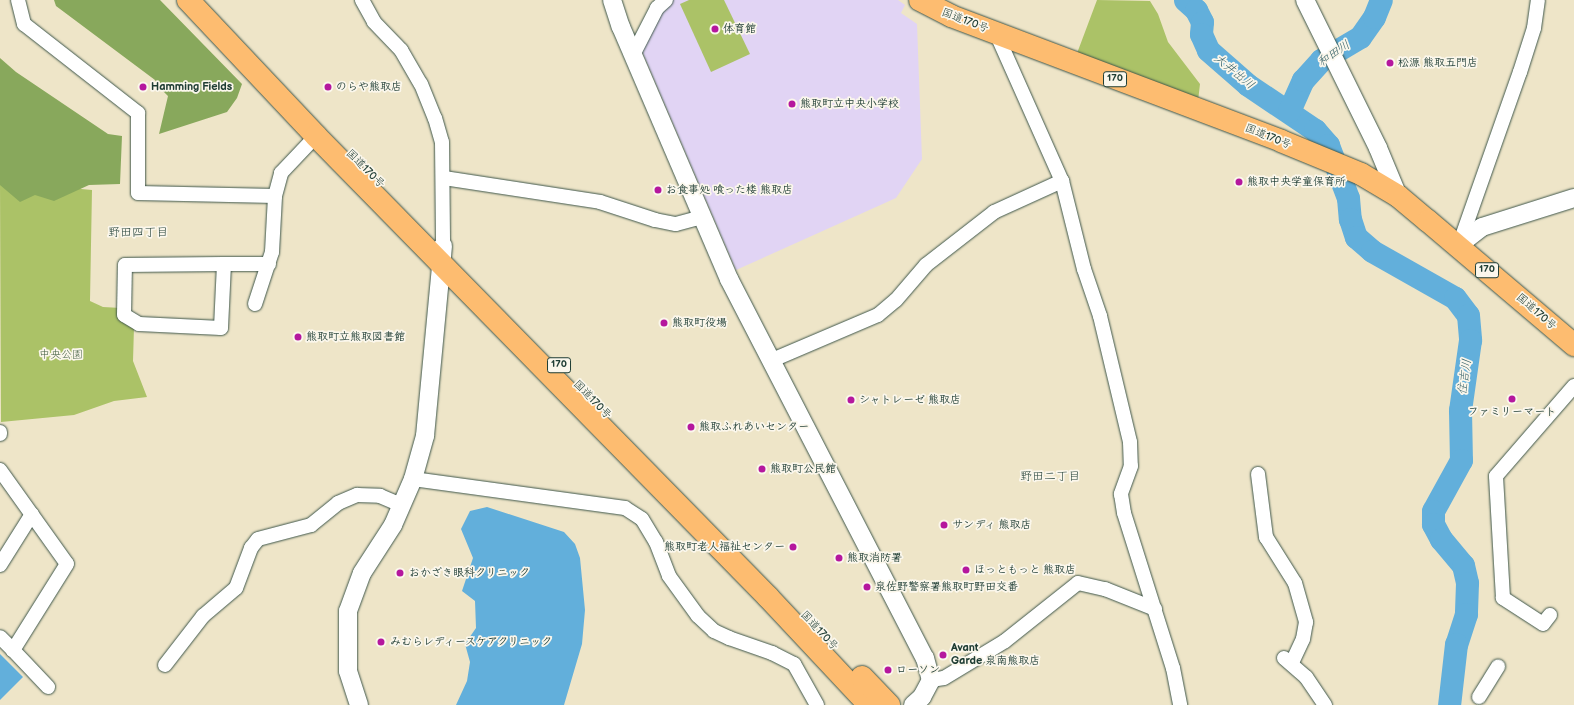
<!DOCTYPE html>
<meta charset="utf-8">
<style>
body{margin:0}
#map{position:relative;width:1574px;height:705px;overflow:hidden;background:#eee5c8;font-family:"Balsamiq Sans","Klee One",sans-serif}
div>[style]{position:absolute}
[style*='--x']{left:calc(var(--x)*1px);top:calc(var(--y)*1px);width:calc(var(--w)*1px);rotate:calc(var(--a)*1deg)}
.built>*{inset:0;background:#e1d4f4}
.green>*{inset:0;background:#abc267}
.forest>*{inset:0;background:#88a85c}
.water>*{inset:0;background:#62afdb}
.river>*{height:23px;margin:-11.5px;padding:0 11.5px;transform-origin:11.5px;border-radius:11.5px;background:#62afdb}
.roads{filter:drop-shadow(0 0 1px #3e564a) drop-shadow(0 0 1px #3e564a)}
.minor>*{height:14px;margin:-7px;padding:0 7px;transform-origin:7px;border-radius:7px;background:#fff}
.tertiary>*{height:18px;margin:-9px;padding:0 9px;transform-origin:9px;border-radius:9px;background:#fff}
.trunk>*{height:22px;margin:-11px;padding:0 11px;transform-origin:11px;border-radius:11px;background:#fdbc70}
.dots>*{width:11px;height:11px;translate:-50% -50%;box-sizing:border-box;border:2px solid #fbf7ec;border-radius:50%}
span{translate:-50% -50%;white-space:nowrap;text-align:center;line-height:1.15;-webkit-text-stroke:3.5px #fbf7ec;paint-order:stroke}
.shield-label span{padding:1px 3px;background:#fbf7ec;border:1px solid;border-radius:3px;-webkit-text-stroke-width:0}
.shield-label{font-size:10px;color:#1f3d34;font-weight:700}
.street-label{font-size:11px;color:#1f3d34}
.poi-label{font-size:11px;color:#1f3d34;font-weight:700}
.left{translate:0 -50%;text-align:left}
.right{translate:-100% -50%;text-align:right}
.park-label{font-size:11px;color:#425e41}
.water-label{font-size:12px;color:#335f66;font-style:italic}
.neighbourhood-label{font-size:12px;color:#1f3d34}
</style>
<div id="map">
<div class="built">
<i style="clip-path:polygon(672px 0,898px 0,905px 5px,901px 13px,917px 24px,922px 159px,896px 198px,736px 270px,641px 49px,660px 8px)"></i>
</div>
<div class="green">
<i style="clip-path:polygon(689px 0,724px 0,750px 54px,711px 72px,680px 4px)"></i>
<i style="clip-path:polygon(1097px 0,1150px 1px,1158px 14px,1168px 42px,1200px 84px,1198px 101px,1076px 56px)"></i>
<i style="clip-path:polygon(68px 181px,81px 189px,92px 190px,90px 301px,103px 307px,121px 308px,134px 327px,133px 361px,147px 397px,114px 401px,74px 415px,1px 422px,0 183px)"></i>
</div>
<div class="forest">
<i style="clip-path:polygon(54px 0,160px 0,242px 84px,237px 98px,227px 112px,159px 134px,168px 96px,158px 86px,155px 80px,56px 6px)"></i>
<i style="clip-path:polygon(0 58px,16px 72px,108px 134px,122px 136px,120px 184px,89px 185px,54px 201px,35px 195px,20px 202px,0 185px)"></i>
</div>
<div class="water">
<i style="clip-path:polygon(487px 507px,564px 532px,575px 544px,580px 558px,585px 610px,582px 644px,564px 705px,456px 705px,467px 681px,470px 662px,465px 644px,476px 628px,475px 601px,462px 591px,473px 558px,461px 529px,470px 511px)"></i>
<i style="clip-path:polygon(0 654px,23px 677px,0 700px)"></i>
</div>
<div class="river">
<i style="--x:1185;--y:0;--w:15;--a:42"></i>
<i style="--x:1196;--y:10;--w:13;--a:63"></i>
<i style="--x:1202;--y:22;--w:12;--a:95"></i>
<i style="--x:1201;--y:34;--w:17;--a:66"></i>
<i style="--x:1208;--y:50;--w:53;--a:41.2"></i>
<i style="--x:1248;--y:85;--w:81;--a:33.9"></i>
<i style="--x:1315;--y:130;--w:20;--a:49"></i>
<i style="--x:1328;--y:145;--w:57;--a:69.3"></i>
<i style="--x:1348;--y:198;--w:21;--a:85"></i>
<i style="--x:1350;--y:219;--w:19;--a:72"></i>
<i style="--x:1356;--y:237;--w:21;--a:41"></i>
<i style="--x:1372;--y:251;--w:95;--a:29.5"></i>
<i style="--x:1455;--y:298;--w:21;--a:53"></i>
<i style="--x:1468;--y:315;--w:25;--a:85"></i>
<i style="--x:1470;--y:340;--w:71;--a:98.1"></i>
<i style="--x:1460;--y:410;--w:50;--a:88.9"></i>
<i style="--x:1461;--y:460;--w:58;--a:118.8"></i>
<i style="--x:1433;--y:511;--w:13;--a:90"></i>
<i style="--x:1433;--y:524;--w:17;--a:62"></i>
<i style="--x:1441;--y:539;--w:34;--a:50"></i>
<i style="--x:1463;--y:565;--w:18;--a:77"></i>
<i style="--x:1467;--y:583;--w:31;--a:92"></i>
<i style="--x:1466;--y:614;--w:32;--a:108"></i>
<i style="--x:1456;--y:644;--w:61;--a:96.5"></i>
<i style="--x:1289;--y:111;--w:34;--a:-66"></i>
<i style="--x:1303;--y:80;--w:27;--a:-48"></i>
<i style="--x:1321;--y:60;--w:45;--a:-30.5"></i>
<i style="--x:1360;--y:37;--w:24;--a:-55"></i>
<i style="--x:1374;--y:17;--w:18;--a:-68"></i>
</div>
<div class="roads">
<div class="minor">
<i style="--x:18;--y:0;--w:25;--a:76"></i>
<i style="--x:24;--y:24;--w:145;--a:38"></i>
<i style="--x:138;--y:113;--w:80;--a:90"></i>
<i style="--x:138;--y:193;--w:137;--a:1.3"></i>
<i style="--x:275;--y:196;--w:24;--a:-75"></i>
<i style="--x:281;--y:173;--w:51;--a:-46.6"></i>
<i style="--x:362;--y:0;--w:25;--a:61"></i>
<i style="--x:374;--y:22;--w:39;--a:46"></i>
<i style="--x:401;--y:50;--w:39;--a:60"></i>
<i style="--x:421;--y:84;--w:37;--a:68"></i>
<i style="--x:435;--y:118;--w:25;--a:74"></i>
<i style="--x:442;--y:142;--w:104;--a:89.4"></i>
<i style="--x:996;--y:33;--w:162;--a:66"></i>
<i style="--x:1062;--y:181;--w:91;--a:76"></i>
<i style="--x:1084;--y:269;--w:50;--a:71.2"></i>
<i style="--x:1100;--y:316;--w:130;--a:76.6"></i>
<i style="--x:1130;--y:442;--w:24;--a:88"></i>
<i style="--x:1131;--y:466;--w:30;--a:110"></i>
<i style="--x:1121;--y:494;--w:19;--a:81"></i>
<i style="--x:1124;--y:513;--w:163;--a:72.5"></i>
<i style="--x:1173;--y:668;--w:38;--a:79"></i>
<i style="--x:633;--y:55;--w:53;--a:-62.9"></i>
<i style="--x:657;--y:8;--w:12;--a:-42"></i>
<i style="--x:444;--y:178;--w:158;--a:8.7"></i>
<i style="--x:600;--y:202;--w:58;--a:18.1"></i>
<i style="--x:655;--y:220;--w:21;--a:11"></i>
<i style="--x:676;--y:224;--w:27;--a:-15"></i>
<i style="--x:1459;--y:245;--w:183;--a:-70.6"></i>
<i style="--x:1520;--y:72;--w:46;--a:-72.3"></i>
<i style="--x:1534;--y:28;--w:28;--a:-82"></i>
<i style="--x:224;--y:264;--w:64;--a:92.7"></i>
<i style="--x:221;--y:328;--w:82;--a:-177.2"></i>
<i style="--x:139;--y:324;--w:17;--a:-149"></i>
<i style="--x:124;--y:315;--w:50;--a:-88.9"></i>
<i style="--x:125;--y:265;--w:99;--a:-0.6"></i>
<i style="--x:224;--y:264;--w:45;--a:0"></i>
<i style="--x:255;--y:304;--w:55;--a:-71.9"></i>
<i style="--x:272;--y:252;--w:56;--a:-86.9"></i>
<i style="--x:770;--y:361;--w:117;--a:-23.1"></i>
<i style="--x:878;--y:315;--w:23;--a:-40"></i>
<i style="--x:896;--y:300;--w:46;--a:-49.4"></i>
<i style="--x:926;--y:265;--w:86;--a:-37.9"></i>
<i style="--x:994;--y:212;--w:75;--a:-24.5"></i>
<i style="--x:0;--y:432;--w:2;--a:90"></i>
<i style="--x:0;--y:470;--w:115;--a:54.5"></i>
<i style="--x:67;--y:564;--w:102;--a:122.1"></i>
<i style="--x:13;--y:650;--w:18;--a:-135"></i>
<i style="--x:1258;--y:474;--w:64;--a:82.8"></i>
<i style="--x:1266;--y:537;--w:54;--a:57.8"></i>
<i style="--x:1295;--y:583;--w:41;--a:74.2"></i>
<i style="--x:1306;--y:622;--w:17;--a:100"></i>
<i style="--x:1303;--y:639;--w:26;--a:115"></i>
<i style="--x:413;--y:479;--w:214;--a:7.8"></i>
<i style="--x:625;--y:508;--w:20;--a:33"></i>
<i style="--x:642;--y:519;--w:27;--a:59"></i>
<i style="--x:656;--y:542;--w:36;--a:69"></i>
<i style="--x:669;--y:576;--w:49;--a:54.1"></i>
<i style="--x:698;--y:616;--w:22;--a:43"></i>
<i style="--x:714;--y:631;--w:17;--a:25"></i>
<i style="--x:729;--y:638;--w:46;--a:19.2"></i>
<i style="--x:772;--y:653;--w:25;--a:27"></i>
<i style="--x:794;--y:664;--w:47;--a:60.7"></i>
<i style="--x:0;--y:565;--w:60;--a:-57.9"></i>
<i style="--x:1550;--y:615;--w:11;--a:128"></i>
<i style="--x:1543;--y:624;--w:48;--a:-147"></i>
<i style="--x:1503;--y:598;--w:122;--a:-93.3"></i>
<i style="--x:1496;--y:476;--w:119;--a:-49.1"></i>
<i style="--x:13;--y:650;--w:51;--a:46.6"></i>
<i style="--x:1284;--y:658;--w:29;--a:41"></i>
<i style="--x:1306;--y:677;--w:34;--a:56"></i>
<i style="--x:165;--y:665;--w:62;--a:-52.2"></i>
<i style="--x:203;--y:616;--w:43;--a:-40.3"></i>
<i style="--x:236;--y:588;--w:43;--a:-69.4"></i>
<i style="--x:251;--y:548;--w:11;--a:-52"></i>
<i style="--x:258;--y:539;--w:55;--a:-14.8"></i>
<i style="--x:311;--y:525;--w:35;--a:-39"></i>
<i style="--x:338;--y:503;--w:21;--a:-23"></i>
<i style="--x:357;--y:495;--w:23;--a:2"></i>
<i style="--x:380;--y:496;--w:23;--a:23"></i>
<i style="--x:931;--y:680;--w:13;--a:-9"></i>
<i style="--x:944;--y:678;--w:71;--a:-31.2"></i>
<i style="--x:1005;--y:641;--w:93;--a:-38.5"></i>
<i style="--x:1078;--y:583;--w:28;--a:13"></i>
<i style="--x:1105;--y:589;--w:54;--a:21.8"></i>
<i style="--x:1479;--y:697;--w:36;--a:-58"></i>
</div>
<div class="tertiary">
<i style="--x:612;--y:0;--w:28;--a:72"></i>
<i style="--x:621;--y:27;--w:274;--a:66.8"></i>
<i style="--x:729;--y:279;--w:427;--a:62.7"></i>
<i style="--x:925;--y:658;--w:23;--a:75"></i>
<i style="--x:931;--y:680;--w:19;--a:118"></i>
<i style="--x:922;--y:697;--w:12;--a:138"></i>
<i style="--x:1305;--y:0;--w:165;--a:63.7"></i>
<i style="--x:1378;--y:148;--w:52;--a:67.4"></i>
<i style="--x:1459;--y:245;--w:29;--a:-38"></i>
<i style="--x:1482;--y:227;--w:96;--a:-17.5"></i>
<i style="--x:359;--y:705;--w:36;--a:-108"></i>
<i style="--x:348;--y:671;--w:60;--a:-90"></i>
<i style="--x:348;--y:611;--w:40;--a:-69.8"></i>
<i style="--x:362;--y:573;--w:57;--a:-57.1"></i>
<i style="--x:393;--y:525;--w:50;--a:-66.5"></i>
<i style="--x:413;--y:479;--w:45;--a:-74.4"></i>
<i style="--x:425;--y:436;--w:191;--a:-84.6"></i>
</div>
<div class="trunk">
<i style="--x:188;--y:0;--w:187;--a:46.7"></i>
<i style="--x:316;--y:136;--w:646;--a:45.56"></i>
<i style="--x:768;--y:597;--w:148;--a:46.9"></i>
<i style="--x:920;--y:0;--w:35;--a:27"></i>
<i style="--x:951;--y:16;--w:353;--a:20.7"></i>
<i style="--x:1281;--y:141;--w:87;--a:22.4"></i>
<i style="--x:1361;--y:174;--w:43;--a:30.7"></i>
<i style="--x:1398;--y:196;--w:39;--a:40"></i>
<i style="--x:1428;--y:221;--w:192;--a:40.3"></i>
<i style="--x:862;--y:677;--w:39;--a:46"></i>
</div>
</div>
<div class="dots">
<i style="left:715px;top:29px;background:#b5179e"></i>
<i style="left:1390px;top:63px;background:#b5179e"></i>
<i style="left:143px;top:87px;background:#b5179e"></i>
<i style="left:328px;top:87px;background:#b5179e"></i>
<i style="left:792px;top:104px;background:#b5179e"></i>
<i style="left:1239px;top:182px;background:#b5179e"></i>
<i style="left:658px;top:190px;background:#b5179e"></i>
<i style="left:664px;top:323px;background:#b5179e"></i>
<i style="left:298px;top:337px;background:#b5179e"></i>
<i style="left:1512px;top:399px;background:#b5179e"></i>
<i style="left:851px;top:400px;background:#b5179e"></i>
<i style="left:691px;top:427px;background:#b5179e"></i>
<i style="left:762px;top:469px;background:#b5179e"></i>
<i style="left:944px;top:525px;background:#b5179e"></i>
<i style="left:793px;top:547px;background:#b5179e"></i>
<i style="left:839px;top:558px;background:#b5179e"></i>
<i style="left:966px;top:570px;background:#b5179e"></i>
<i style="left:400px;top:573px;background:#b5179e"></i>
<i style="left:867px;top:587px;background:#b5179e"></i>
<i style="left:381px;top:642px;background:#b5179e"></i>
<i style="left:943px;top:655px;background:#b5179e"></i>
<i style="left:888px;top:670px;background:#b5179e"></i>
</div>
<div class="shield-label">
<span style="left:1115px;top:79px">170</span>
<span style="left:1487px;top:270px">170</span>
<span style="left:559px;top:365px">170</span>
</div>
<div class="street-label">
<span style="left:965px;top:21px;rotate:21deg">国道170号</span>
<span style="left:1268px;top:137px;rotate:22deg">国道170号</span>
<span style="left:365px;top:169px;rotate:45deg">国道170号</span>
<span style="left:1536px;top:312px;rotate:41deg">国道170号</span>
<span style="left:592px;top:400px;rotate:46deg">国道170号</span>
<span style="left:819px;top:631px;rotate:47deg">国道170号</span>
</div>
<div class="poi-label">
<span class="left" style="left:723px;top:29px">体育館</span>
<span class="left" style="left:1398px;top:63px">松源 熊取五門店</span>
<span class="left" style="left:151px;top:87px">Hamming Fields</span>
<span class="left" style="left:336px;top:87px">のらや熊取店</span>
<span class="left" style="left:800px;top:104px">熊取町立中央小学校</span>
<span class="left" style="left:1247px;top:182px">熊取中央学童保育所</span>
<span class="left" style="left:666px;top:190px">お食事処 喰った楼 熊取店</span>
<span class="left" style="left:672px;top:323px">熊取町役場</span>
<span class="left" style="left:306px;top:337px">熊取町立熊取図書館</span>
<span class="left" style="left:859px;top:400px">シャトレーゼ 熊取店</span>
<span style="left:1512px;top:412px">ファミリーマート</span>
<span class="left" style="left:699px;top:427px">熊取ふれあいセンター</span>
<span class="left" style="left:770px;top:469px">熊取町公民館</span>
<span class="left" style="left:952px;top:525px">サンディ 熊取店</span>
<span class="right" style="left:785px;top:547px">熊取町老人福祉センター</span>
<span class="left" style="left:847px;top:558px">熊取消防署</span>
<span class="left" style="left:974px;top:570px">ほっともっと 熊取店</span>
<span class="left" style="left:409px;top:573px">おかざき眼科クリニック</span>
<span class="left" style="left:875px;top:587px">泉佐野警察署熊取町野田交番</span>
<span class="left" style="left:390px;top:642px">みむらレディースケアクリニック</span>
<span class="left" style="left:951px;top:655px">Avant<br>Garde 泉南熊取店</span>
<span class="left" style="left:896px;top:670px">ローソン</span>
</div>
<div class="park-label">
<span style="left:61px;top:355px">中央公園</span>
</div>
<div class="water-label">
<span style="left:1334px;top:54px;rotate:-34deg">和田川</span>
<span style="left:1234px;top:72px;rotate:39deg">大井出川</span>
<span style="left:1465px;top:377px;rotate:-82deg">住吉川</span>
</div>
<div class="neighbourhood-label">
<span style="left:138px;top:233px">野田四丁目</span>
<span style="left:1050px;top:477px">野田二丁目</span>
</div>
</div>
